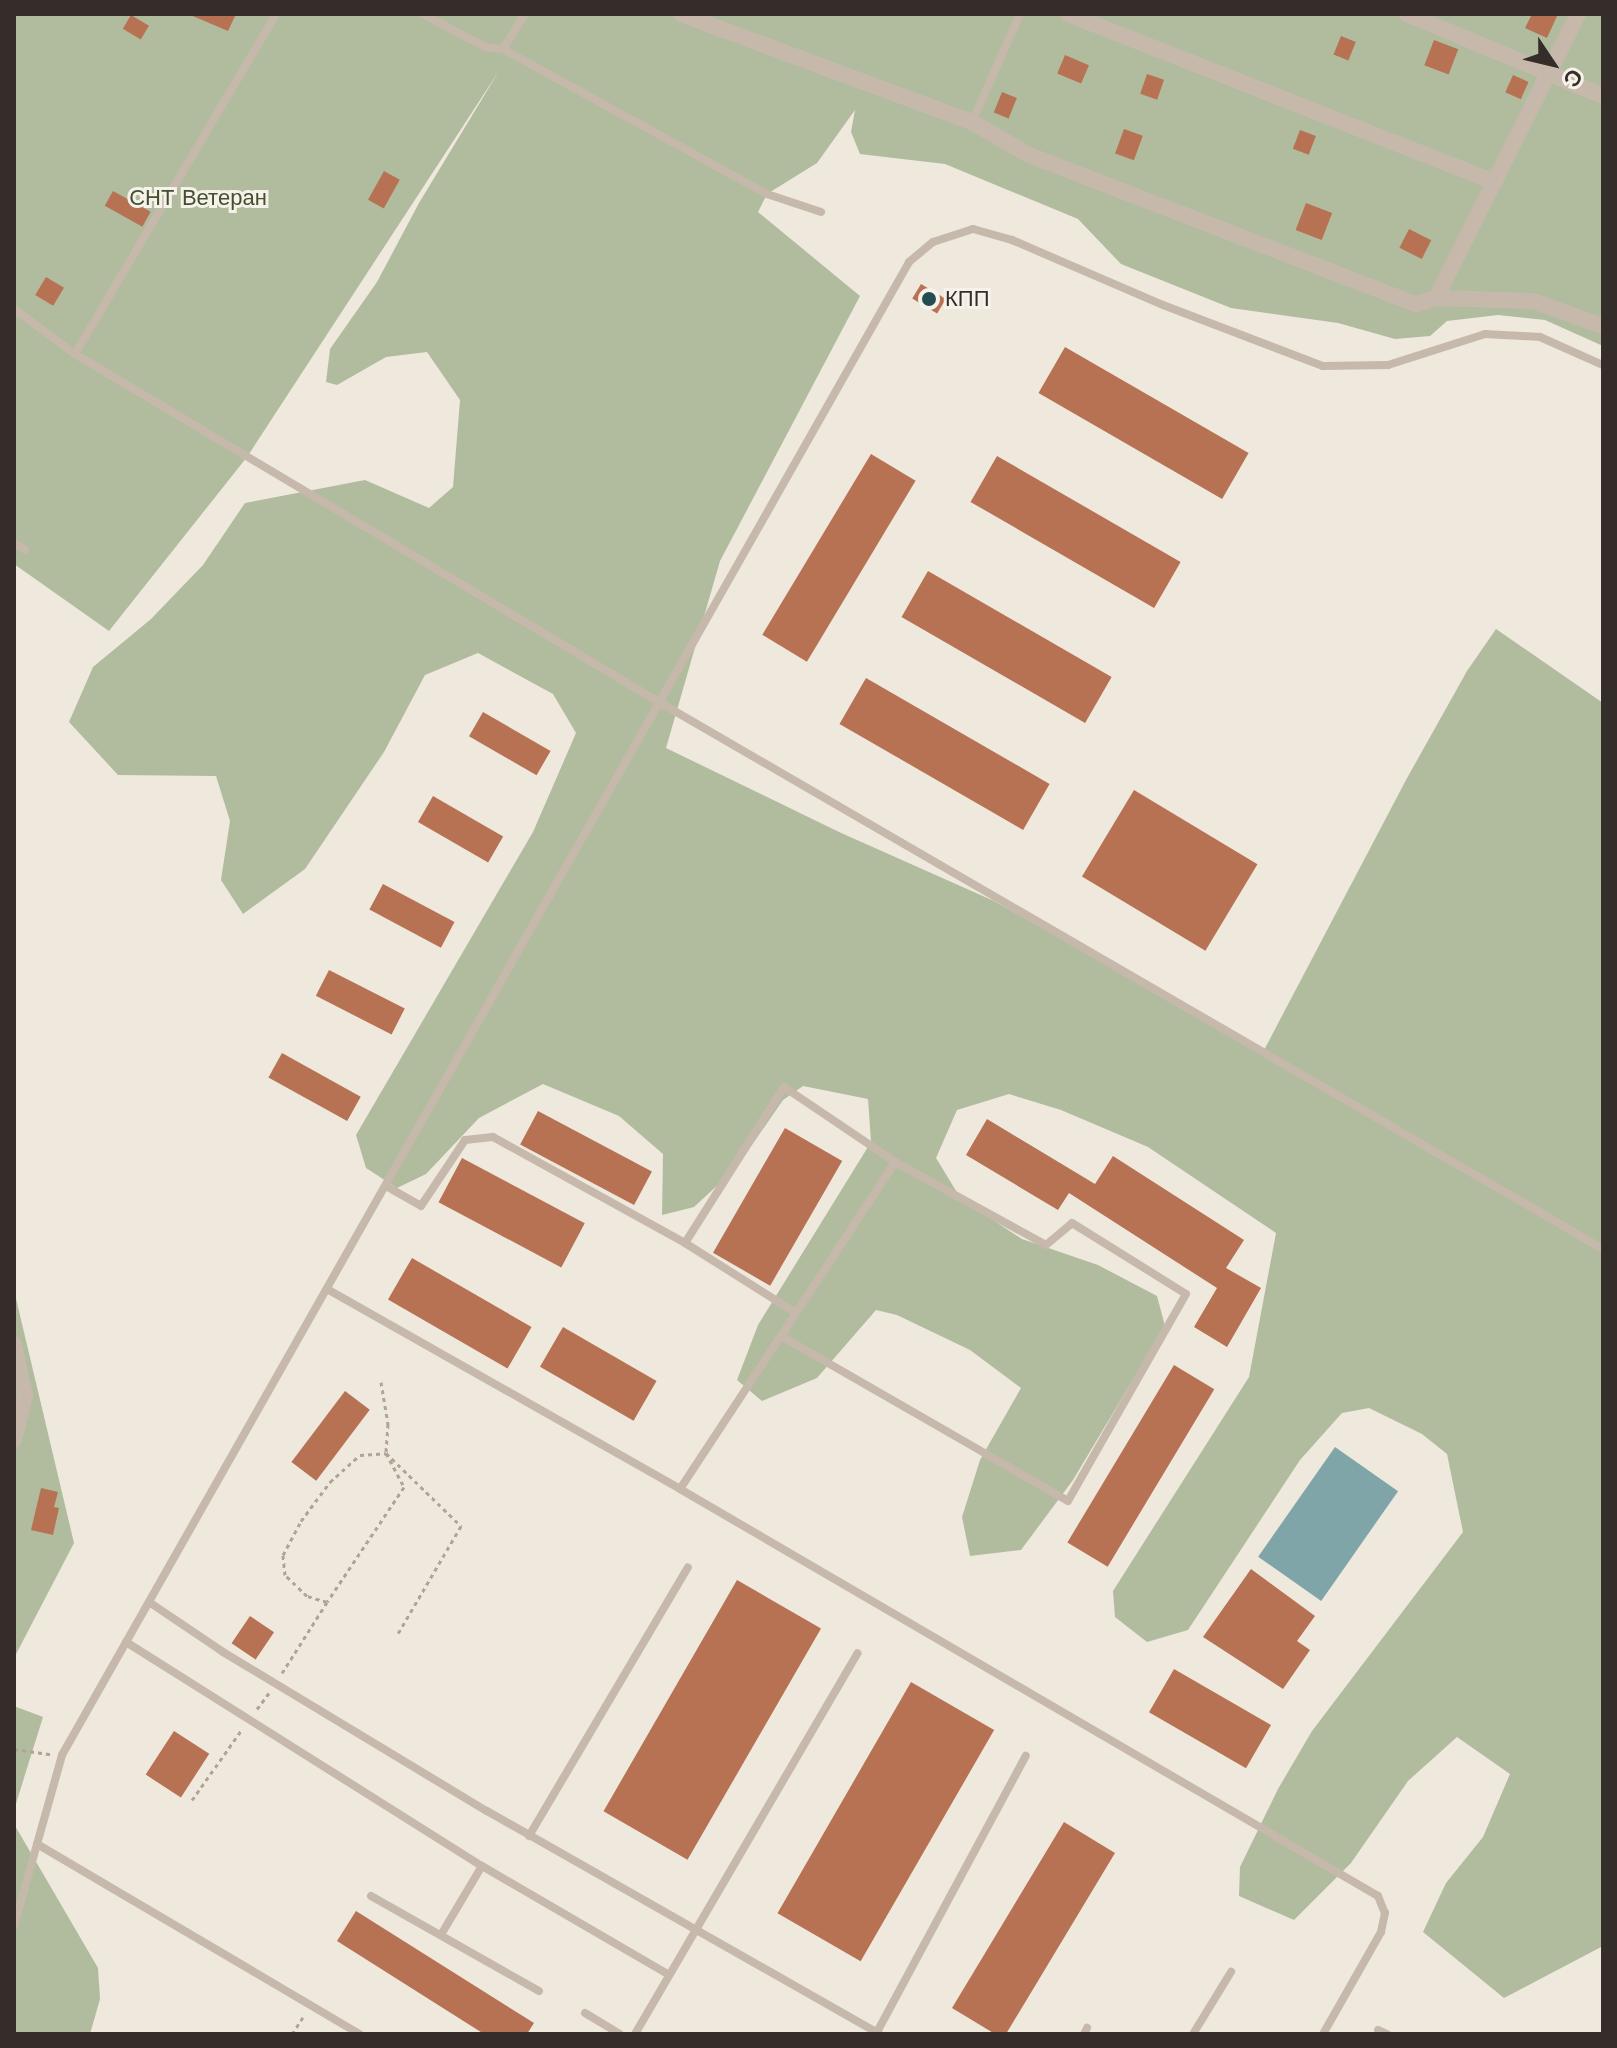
<!DOCTYPE html>
<meta charset="utf-8">
<style>
body{margin:0}
#map{position:relative;width:1617px;height:2048px;overflow:hidden;background:#efe8dd;font-family:"Work Sans",sans-serif}
div>[style]{position:absolute}
[style*='--x']{left:calc(var(--x)*1px);top:calc(var(--y)*1px);width:calc(var(--w)*1px);rotate:calc(var(--a)*1deg)}
.green>*{inset:0;background:#b1bc9f}
.water>*{inset:0;background:#80a5a9;transform-origin:0 0}
.building>*{inset:0;background:#b77153;transform-origin:0 0}
.path>*{height:3px;margin-top:-1.5px;transform-origin:0;background:repeating-linear-gradient(90deg,#b1a395 0 4px,transparent 0 8px)}
.service>*{height:8px;margin:-4px;padding:0 4px;transform-origin:4px;border-radius:4px;background:#c6b9ab}
.minor>*{height:16px;margin:-8px;padding:0 8px;transform-origin:8px;border-radius:8px;background:#c6b9ab}
.dots>*{width:22px;height:22px;translate:-50% -50%;box-sizing:border-box;border:4px solid #f7f2e9;border-radius:50%}
span{translate:-50% -50%;white-space:nowrap;text-align:center;line-height:1.15;-webkit-text-stroke:6px #f7f2e9;paint-order:stroke}
.park-label{font-size:22px;color:#425030}
.poi-label{font-size:22px;color:#342d29}
.left{translate:0 -50%;text-align:left}
.frame{position:absolute;inset:0;border:16px solid #342d29;pointer-events:none}
.north{position:absolute;left:1513px;top:24px;width:80px;height:80px;-webkit-text-stroke:6px #f7f2e9;paint-order:stroke;rotate:125deg;font-size:22px;font-weight:700;line-height:32px;text-align:center;color:#342d29}
.north::after{content:'';display:block;margin:auto;width:28px;height:36px;background:#342d29;clip-path:polygon(50% 0,100% 100%,50% 72%,0 100%)}
</style>
<div id="map">
<div class="green">
<i style="clip-path:polygon(14px 14px,1603px 14px,1603px 346px,1545px 320px,1498px 315px,1447px 321px,1430px 336px,1395px 339px,1338px 323px,1231px 308px,1121px 264px,1078px 219px,945px 164px,860px 154px,851px 132px,855px 110px,817px 163px,767px 194px,758px 212px,860px 296px,720px 561px,666px 748px,839px 832px,994px 901px,1263px 1052px,1406px 780px,1467px 671px,1496px 629px,1603px 703px,1603px 1946px,1504px 1998px,1423px 1932px,1446px 1883px,1483px 1837px,1510px 1774px,1457px 1737px,1408px 1781px,1351px 1863px,1294px 1920px,1239px 1896px,1240px 1867px,1278px 1789px,1312px 1731px,1463px 1532px,1447px 1454px,1422px 1434px,1369px 1408px,1342px 1413px,1300px 1460px,1188px 1630px,1147px 1642px,1115px 1617px,1113px 1591px,1249px 1377px,1276px 1233px,1148px 1147px,1061px 1110px,1009px 1094px,957px 1110px,936px 1158px,961px 1199px,1022px 1239px,1098px 1265px,1157px 1296px,1165px 1326px,1073px 1480px,1021px 1550px,970px 1556px,962px 1517px,980px 1460px,1021px 1388px,970px 1350px,897px 1315px,876px 1310px,817px 1378px,762px 1401px,737px 1380px,758px 1325px,871px 1142px,868px 1099px,803px 1086px,783px 1100px,736px 1168px,694px 1207px,662px 1215px,663px 1154px,619px 1116px,543px 1084px,479px 1118px,426px 1174px,397px 1188px,366px 1168px,356px 1135px,533px 832px,576px 733px,553px 694px,478px 653px,425px 675px,384px 752px,305px 869px,243px 914px,221px 880px,230px 821px,216px 776px,118px 775px,69px 722px,93px 667px,151px 619px,203px 565px,245px 503px,365px 480px,429px 508px,453px 487px,460px 400px,427px 352px,386px 357px,337px 385px,326px 382px,330px 349px,377px 282px,419px 203px,499px 71px,247px 457px,109px 631px,14px 564px)"></i>
<i style="clip-path:polygon(14px 1290px,74px 1543px,14px 1658px)"></i>
<i style="clip-path:polygon(14px 1706px,43px 1717px,14px 1810px)"></i>
<i style="clip-path:polygon(14px 1824px,98px 1968px,100px 1999px,90px 2034px,14px 2034px)"></i>
</div>
<div class="water">
<i style="left:1335px;top:1447px;width:77px;height:134px;rotate:35deg"></i>
</div>
<div class="building">
<i style="clip-path:polygon(188px 14px,236px 14px,228px 31px)"></i>
<i style="clip-path:polygon(1532px 14px,1558px 14px,1547px 38px,1525px 28px)"></i>
<i style="left:131px;top:15px;width:21px;height:16px;rotate:31deg"></i>
<i style="left:1341px;top:36px;width:16px;height:20px;rotate:22deg"></i>
<i style="left:1434px;top:40px;width:26px;height:27px;rotate:21deg"></i>
<i style="left:1065px;top:55px;width:26px;height:20px;rotate:23deg"></i>
<i style="left:1147px;top:74px;width:18px;height:21px;rotate:19deg"></i>
<i style="left:1513px;top:75px;width:17px;height:19px;rotate:24deg"></i>
<i style="left:1002px;top:92px;width:16px;height:22px;rotate:22deg"></i>
<i style="left:1124px;top:129px;width:20px;height:26px;rotate:20deg"></i>
<i style="left:1300px;top:130px;width:17px;height:20px;rotate:21deg"></i>
<i style="left:384px;top:171px;width:18px;height:33px;rotate:29deg"></i>
<i style="left:113px;top:191px;width:43px;height:17px;rotate:29deg"></i>
<i style="left:1306px;top:203px;width:28px;height:29px;rotate:21deg"></i>
<i style="left:1409px;top:229px;width:25px;height:21px;rotate:27deg"></i>
<i style="left:46px;top:277px;width:21px;height:21px;rotate:31deg"></i>
<i style="left:921px;top:284px;width:29px;height:17px;rotate:31deg"></i>
<i style="left:1065px;top:347px;width:212px;height:53px;rotate:30deg"></i>
<i style="left:871px;top:454px;width:52px;height:211px;rotate:31deg"></i>
<i style="left:997px;top:456px;width:212px;height:53px;rotate:30deg"></i>
<i style="left:928px;top:571px;width:212px;height:53px;rotate:30deg"></i>
<i style="left:866px;top:678px;width:212px;height:53px;rotate:30deg"></i>
<i style="left:483px;top:712px;width:78px;height:28px;rotate:30deg"></i>
<i style="left:1134px;top:790px;width:144px;height:101px;rotate:31deg"></i>
<i style="left:433px;top:796px;width:81px;height:30px;rotate:30deg"></i>
<i style="left:383px;top:884px;width:81px;height:29px;rotate:28deg"></i>
<i style="left:329px;top:970px;width:85px;height:29px;rotate:27deg"></i>
<i style="left:282px;top:1053px;width:90px;height:28px;rotate:29deg"></i>
<i style="left:538px;top:1111px;width:129px;height:38px;rotate:28deg"></i>
<i style="clip-path:polygon(987px 1119px,1095px 1184px,1113px 1156px,1244px 1240px,1226px 1268px,1261px 1288px,1227px 1347px,1194px 1327px,1217px 1288px,1069px 1193px,1058px 1210px,966px 1155px)"></i>
<i style="left:785px;top:1128px;width:66px;height:144px;rotate:30deg"></i>
<i style="left:462px;top:1158px;width:139px;height:50px;rotate:28deg"></i>
<i style="left:412px;top:1258px;width:138px;height:48px;rotate:30deg"></i>
<i style="left:563px;top:1327px;width:108px;height:46px;rotate:30deg"></i>
<i style="left:1174px;top:1365px;width:47px;height:207px;rotate:31deg"></i>
<i style="left:345px;top:1391px;width:31px;height:89px;rotate:37deg"></i>
<i style="clip-path:polygon(41px 1488px,58px 1492px,54px 1507px,59px 1508px,53px 1535px,31px 1530px)"></i>
<i style="clip-path:polygon(1251px 1569px,1315px 1616px,1297px 1641px,1310px 1650px,1283px 1689px,1203px 1637px)"></i>
<i style="left:737px;top:1580px;width:97px;height:267px;rotate:30deg"></i>
<i style="left:250px;top:1616px;width:29px;height:33px;rotate:34deg"></i>
<i style="left:1174px;top:1669px;width:112px;height:50px;rotate:30deg"></i>
<i style="left:911px;top:1682px;width:96px;height:267px;rotate:30deg"></i>
<i style="left:174px;top:1731px;width:42px;height:52px;rotate:33deg"></i>
<i style="clip-path:polygon(1064px 1822px,1115px 1853px,1006px 2034px,995px 2034px,952px 2008px)"></i>
<i style="clip-path:polygon(356px 1911px,534px 2023px,527px 2034px,484px 2034px,337px 1941px)"></i>
</div>
<div class="path">
<i style="--x:381;--y:1382;--w:43;--a:80.5"></i>
<i style="--x:388;--y:1424;--w:29;--a:94"></i>
<i style="--x:386;--y:1453;--w:38;--a:62"></i>
<i style="--x:404;--y:1487;--w:138;--a:123.8"></i>
<i style="--x:327;--y:1602;--w:21;--a:-163"></i>
<i style="--x:307;--y:1596;--w:30;--a:-136"></i>
<i style="--x:285;--y:1575;--w:20;--a:-96"></i>
<i style="--x:283;--y:1555;--w:38;--a:-62"></i>
<i style="--x:301;--y:1521;--w:49;--a:-53.4"></i>
<i style="--x:330;--y:1482;--w:40;--a:-42"></i>
<i style="--x:360;--y:1455;--w:26;--a:-4"></i>
<i style="--x:386;--y:1453;--w:105;--a:44.2"></i>
<i style="--x:461;--y:1526;--w:126;--a:120.4"></i>
<i style="--x:282;--y:1673;--w:84;--a:-57.6"></i>
<i style="--x:257;--y:1709;--w:20;--a:-53"></i>
<i style="--x:14;--y:1749;--w:37;--a:8"></i>
<i style="--x:192;--y:1800;--w:88;--a:-54.7"></i>
<i style="--x:292;--y:2034;--w:20;--a:-57"></i>
</div>
<div class="service">
<i style="--x:423;--y:14;--w:70;--a:28"></i>
<i style="--x:485;--y:47;--w:18;--a:6"></i>
<i style="--x:503;--y:49;--w:301;--a:28.8"></i>
<i style="--x:767;--y:194;--w:57;--a:18.4"></i>
<i style="--x:503;--y:49;--w:41;--a:-57.8"></i>
<i style="--x:972;--y:122;--w:118;--a:-66"></i>
<i style="--x:14;--y:309;--w:76;--a:36.4"></i>
<i style="--x:75;--y:354;--w:680;--a:30.79"></i>
<i style="--x:659;--y:702;--w:1091;--a:30.09"></i>
<i style="--x:75;--y:354;--w:395;--a:-59.4"></i>
<i style="--x:14;--y:543;--w:13;--a:32"></i>
<i style="--x:386;--y:1186;--w:40;--a:29.7"></i>
<i style="--x:421;--y:1206;--w:79;--a:-56.3"></i>
<i style="--x:465;--y:1140;--w:28;--a:-6"></i>
<i style="--x:493;--y:1137;--w:219;--a:28.9"></i>
<i style="--x:685;--y:1243;--w:131;--a:32.2"></i>
<i style="--x:685;--y:1243;--w:185;--a:-57.6"></i>
<i style="--x:784;--y:1087;--w:134;--a:34"></i>
<i style="--x:327;--y:1289;--w:406;--a:29.5"></i>
<i style="--x:680;--y:1489;--w:808;--a:30.25"></i>
<i style="--x:1378;--y:1896;--w:18;--a:68"></i>
<i style="--x:1385;--y:1913;--w:19;--a:102"></i>
<i style="--x:1381;--y:1932;--w:117;--a:119.6"></i>
<i style="--x:680;--y:1489;--w:183;--a:-56.6"></i>
<i style="--x:781;--y:1336;--w:27;--a:-57"></i>
<i style="--x:796;--y:1313;--w:181;--a:-56.7"></i>
<i style="--x:895;--y:1162;--w:172;--a:28.8"></i>
<i style="--x:1046;--y:1245;--w:34;--a:-40"></i>
<i style="--x:1072;--y:1223;--w:134;--a:31.9"></i>
<i style="--x:1186;--y:1294;--w:238;--a:119.7"></i>
<i style="--x:1068;--y:1501;--w:331;--a:-150.1"></i>
<i style="--x:149;--y:1602;--w:89;--a:34"></i>
<i style="--x:223;--y:1652;--w:308;--a:31.1"></i>
<i style="--x:487;--y:1811;--w:451;--a:29.6"></i>
<i style="--x:126;--y:1642;--w:421;--a:32.2"></i>
<i style="--x:482;--y:1866;--w:216;--a:30.2"></i>
<i style="--x:529;--y:1836;--w:312;--a:-59.4"></i>
<i style="--x:37;--y:1844;--w:375;--a:30.5"></i>
<i style="--x:371;--y:1896;--w:193;--a:29.5"></i>
<i style="--x:14;--y:1926;--w:178;--a:-74.3"></i>
<i style="--x:62;--y:1755;--w:1717;--a:-60.43"></i>
<i style="--x:909;--y:262;--w:31;--a:-40"></i>
<i style="--x:933;--y:242;--w:42;--a:-18"></i>
<i style="--x:973;--y:229;--w:41;--a:15.8"></i>
<i style="--x:1012;--y:240;--w:164;--a:23.3"></i>
<i style="--x:1163;--y:305;--w:171;--a:20.9"></i>
<i style="--x:1323;--y:366;--w:65;--a:-0.9"></i>
<i style="--x:1388;--y:365;--w:102;--a:-17.7"></i>
<i style="--x:1485;--y:334;--w:55;--a:3.1"></i>
<i style="--x:1540;--y:337;--w:69;--a:24"></i>
<i style="--x:442;--y:1933;--w:78;--a:-59.2"></i>
<i style="--x:585;--y:2013;--w:41;--a:31"></i>
<i style="--x:1378;--y:2030;--w:10;--a:24"></i>
<i style="--x:635;--y:2034;--w:441;--a:-59.7"></i>
<i style="--x:876;--y:2034;--w:316;--a:-61.7"></i>
<i style="--x:1084;--y:2034;--w:7;--a:-63"></i>
<i style="--x:1193;--y:2034;--w:73;--a:-58.5"></i>
</div>
<div class="minor">
<i style="--x:681;--y:14;--w:310;--a:20.4"></i>
<i style="--x:972;--y:122;--w:66;--a:30.1"></i>
<i style="--x:1029;--y:155;--w:415;--a:21.1"></i>
<i style="--x:1416;--y:304;--w:21;--a:-17"></i>
<i style="--x:1436;--y:298;--w:97;--a:1.8"></i>
<i style="--x:1533;--y:301;--w:74;--a:19.7"></i>
<i style="--x:1068;--y:14;--w:459;--a:21.5"></i>
<i style="--x:1407;--y:14;--w:212;--a:22.7"></i>
<i style="--x:1436;--y:298;--w:318;--a:-63.4"></i>
<i style="--x:14;--y:1344;--w:52;--a:77.8"></i>
<i style="--x:25;--y:1395;--w:46;--a:103.7"></i>
</div>
<div class="dots">
<i style="left:929px;top:299px;background:#244c51"></i>
</div>
<div class="park-label">
<span style="left:198px;top:198px">СНТ Ветеран</span>
</div>
<div class="poi-label">
<span class="left" style="left:945px;top:299px">КПП</span>
</div>
<div class="frame"></div>
<div class="north">С</div>
</div>
